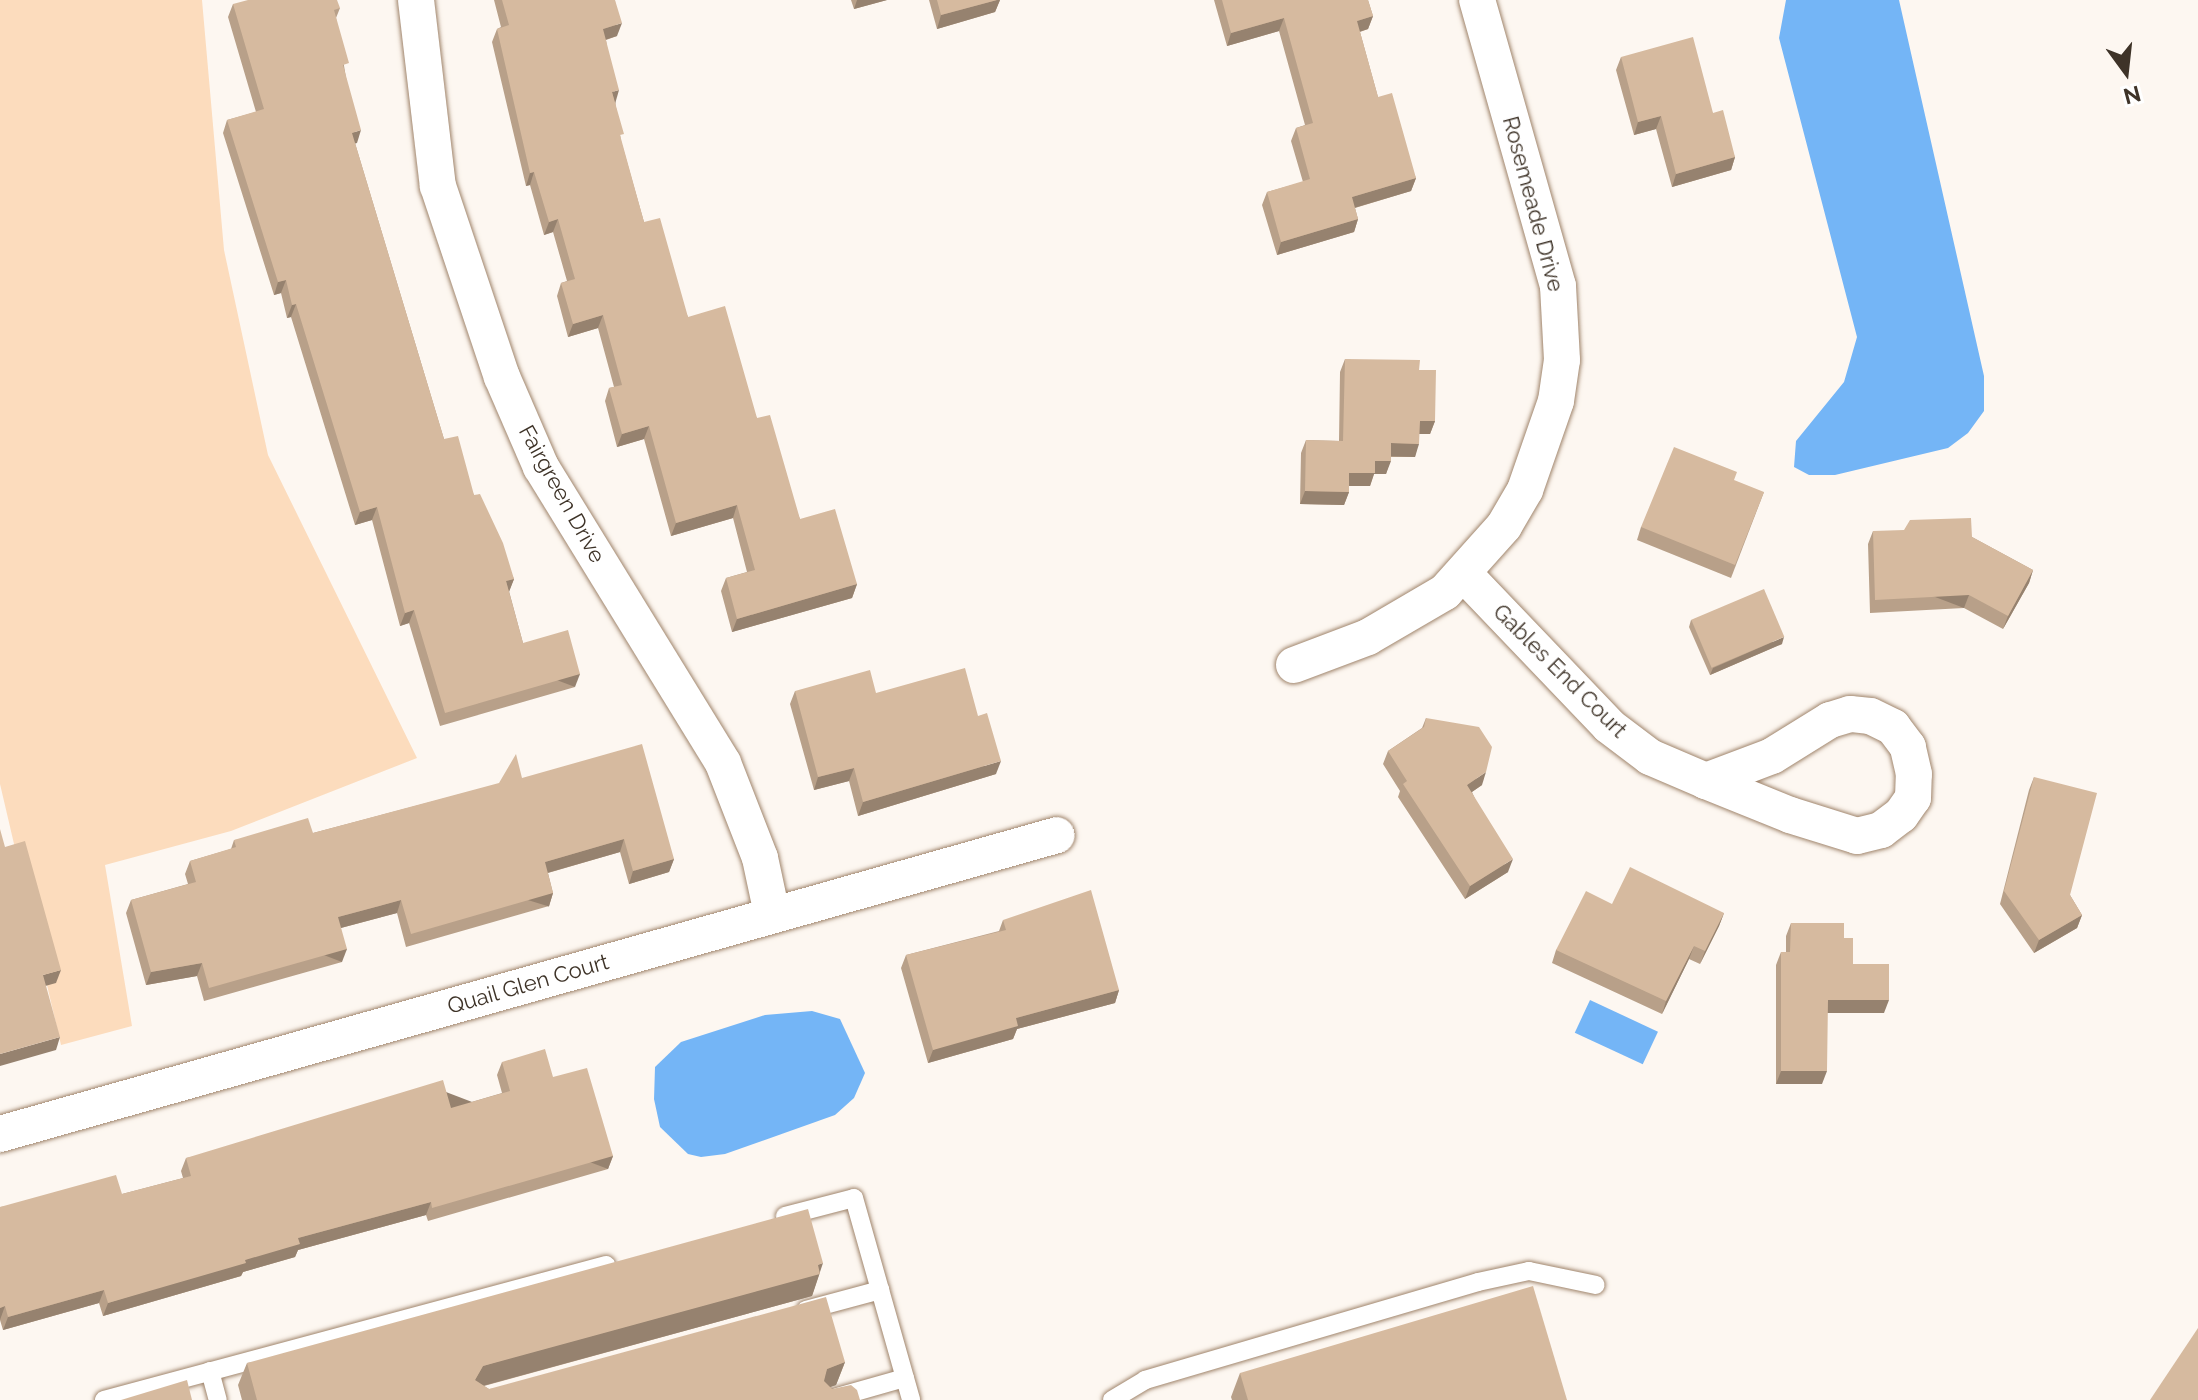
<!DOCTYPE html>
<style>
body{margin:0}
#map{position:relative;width:2198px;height:1400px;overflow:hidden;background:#fdf7f1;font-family:Raleway,sans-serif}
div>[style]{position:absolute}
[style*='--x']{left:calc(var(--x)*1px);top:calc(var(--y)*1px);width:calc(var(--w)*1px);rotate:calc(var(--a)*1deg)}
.green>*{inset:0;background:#fcdcbd}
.water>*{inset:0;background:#74b5f6;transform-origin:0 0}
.roads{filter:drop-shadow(0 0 2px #a0856c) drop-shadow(0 0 2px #a0856c)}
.service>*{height:18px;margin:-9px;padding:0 9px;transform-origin:9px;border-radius:9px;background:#fff}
.minor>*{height:36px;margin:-18px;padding:0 18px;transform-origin:18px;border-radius:18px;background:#fff}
.wall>*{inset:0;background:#b8a089}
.shaded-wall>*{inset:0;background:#96826f;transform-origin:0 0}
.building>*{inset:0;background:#d6ba9f;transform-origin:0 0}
span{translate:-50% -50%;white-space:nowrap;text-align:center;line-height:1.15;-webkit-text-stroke:7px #fff;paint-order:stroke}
.street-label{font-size:22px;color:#3e3328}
.north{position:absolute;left:2086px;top:32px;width:80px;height:80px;-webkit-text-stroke:6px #fff;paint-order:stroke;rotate:165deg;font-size:22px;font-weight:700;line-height:32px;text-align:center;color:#3e3328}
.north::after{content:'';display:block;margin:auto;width:28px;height:36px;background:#3e3328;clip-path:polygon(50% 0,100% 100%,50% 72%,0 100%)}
</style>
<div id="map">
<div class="green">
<i style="clip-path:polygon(0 0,202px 0,224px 250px,268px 455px,417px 758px,231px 831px,105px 865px,132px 1026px,61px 1045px,0 784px)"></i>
</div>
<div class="water">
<i style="clip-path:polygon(1786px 0,1899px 0,1984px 376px,1984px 411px,1968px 433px,1948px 448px,1835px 475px,1809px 475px,1794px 467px,1796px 441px,1844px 382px,1857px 337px,1779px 38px)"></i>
<i style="left:1590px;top:1000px;width:75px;height:36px;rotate:25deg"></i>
<i style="clip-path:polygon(812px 1011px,840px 1019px,865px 1073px,854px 1098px,835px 1115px,725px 1154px,701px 1157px,688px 1154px,660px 1127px,654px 1099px,655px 1067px,681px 1042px,765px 1015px)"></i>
</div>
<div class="roads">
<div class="service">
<i style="--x:785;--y:1216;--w:71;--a:-14.6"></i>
<i style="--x:854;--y:1198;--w:210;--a:74.2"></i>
<i style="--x:806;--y:1310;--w:77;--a:-15.1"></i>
<i style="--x:210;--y:1371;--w:30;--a:75"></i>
<i style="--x:104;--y:1400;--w:520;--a:-15.05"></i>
<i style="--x:827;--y:1400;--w:81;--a:-15.8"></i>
<i style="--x:1112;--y:1400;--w:39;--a:-31"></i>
<i style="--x:1145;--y:1380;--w:347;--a:-16.4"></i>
<i style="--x:1478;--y:1282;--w:52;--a:-12.2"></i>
<i style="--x:1529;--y:1271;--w:68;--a:11.8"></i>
</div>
<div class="minor">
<i style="--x:416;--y:0;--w:187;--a:83.3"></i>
<i style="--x:438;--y:186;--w:201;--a:71.5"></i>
<i style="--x:502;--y:377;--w:98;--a:66.6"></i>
<i style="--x:541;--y:467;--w:347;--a:58.4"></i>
<i style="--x:723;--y:763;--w:102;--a:68.7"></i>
<i style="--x:760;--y:858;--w:57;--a:77.9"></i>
<i style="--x:1463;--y:573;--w:211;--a:46.3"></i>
<i style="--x:1609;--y:726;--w:51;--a:37.1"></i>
<i style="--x:1650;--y:757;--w:61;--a:23.2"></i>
<i style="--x:1706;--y:781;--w:91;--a:22"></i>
<i style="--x:1790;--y:815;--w:70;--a:17.4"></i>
<i style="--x:1857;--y:836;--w:25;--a:-14"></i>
<i style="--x:1881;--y:830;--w:25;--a:-37"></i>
<i style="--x:1901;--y:815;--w:21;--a:-55"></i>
<i style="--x:1913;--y:798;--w:24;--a:-88"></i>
<i style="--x:1914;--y:774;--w:28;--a:-103"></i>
<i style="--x:1908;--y:747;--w:25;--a:-127"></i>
<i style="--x:1893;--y:727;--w:25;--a:-154"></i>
<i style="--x:1870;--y:716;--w:20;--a:-174"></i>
<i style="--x:1850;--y:714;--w:21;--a:163"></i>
<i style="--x:1830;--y:720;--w:68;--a:148.2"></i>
<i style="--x:1772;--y:756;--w:71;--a:159.3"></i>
<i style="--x:1294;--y:665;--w:79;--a:-20.7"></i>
<i style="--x:1368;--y:637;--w:89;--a:-30.3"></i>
<i style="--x:1445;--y:592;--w:89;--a:-48.2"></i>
<i style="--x:1504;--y:526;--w:42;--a:-59.7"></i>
<i style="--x:1525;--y:490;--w:94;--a:-70.8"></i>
<i style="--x:1556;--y:401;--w:41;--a:-81.7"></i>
<i style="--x:1562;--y:360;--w:74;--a:-93.1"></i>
<i style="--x:1558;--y:286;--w:297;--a:-105.8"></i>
<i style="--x:0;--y:1134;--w:1098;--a:-15.79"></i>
</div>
</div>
<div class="wall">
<i style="clip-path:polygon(494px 0,615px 0,617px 36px,606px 40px,621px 141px,644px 222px,688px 317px,757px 418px,800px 519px,857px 584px,852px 598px,732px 632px,721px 591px,726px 578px,747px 572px,733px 518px,671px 536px,644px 439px,617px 447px,605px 401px,609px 388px,614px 387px,598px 328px,568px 337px,557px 296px,561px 283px,567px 281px,553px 232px,544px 235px,530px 185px,526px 186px,492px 42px,497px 29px,501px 27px)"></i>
<i style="clip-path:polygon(851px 0,887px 0,854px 9px)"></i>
<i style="clip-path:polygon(929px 0,1000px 0,995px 12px,937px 29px)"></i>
<i style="clip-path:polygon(1214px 0,1368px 0,1373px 16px,1368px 29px,1360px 32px,1378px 97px,1416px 178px,1411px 191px,1355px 208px,1358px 219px,1354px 232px,1277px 255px,1262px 205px,1267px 192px,1303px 182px,1291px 141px,1296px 128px,1305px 125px,1279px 31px,1227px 46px)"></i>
<i style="clip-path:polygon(233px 4px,340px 8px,336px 18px,357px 143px,355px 143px,444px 439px,474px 495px,514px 579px,509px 591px,523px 643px,575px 687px,440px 726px,409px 623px,400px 626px,372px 520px,355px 525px,291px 317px,287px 318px,281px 293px,274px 295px,223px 133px,227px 120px,256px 112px,228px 17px)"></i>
<i style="clip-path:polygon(1621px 57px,1713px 113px,1735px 157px,1731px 170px,1672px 187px,1656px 129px,1634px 135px,1616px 70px)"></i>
<i style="clip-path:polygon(1345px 359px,1419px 370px,1435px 421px,1430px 434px,1419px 434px,1415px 457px,1391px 457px,1386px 474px,1374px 474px,1370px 486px,1349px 486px,1349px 492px,1344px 505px,1300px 504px,1301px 453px,1306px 440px,1339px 441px,1340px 372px)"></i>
<i style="clip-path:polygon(1764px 492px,1731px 578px,1637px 540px,1641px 527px)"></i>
<i style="clip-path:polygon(1873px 531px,1972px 537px,2033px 570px,2029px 583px,2003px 629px,1964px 608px,1870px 613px,1868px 544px)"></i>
<i style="clip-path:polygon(1691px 620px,1782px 644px,1710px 675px,1689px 627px)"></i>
<i style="clip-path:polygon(795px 691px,876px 693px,996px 774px,858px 816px,849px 781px,814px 790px,790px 704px)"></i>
<i style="clip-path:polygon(1426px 718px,1482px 785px,1472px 792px,1508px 872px,1465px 899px,1398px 797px,1400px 791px,1383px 764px,1388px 751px,1422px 728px)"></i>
<i style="clip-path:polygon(2034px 777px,2070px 895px,2082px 915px,2077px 928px,2034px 953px,2000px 904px,2029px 790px)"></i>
<i style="clip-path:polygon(522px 778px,674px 859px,669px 872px,629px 884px,620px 852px,548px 873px,553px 893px,549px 906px,406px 947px,397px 913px,341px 928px,342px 962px,204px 1001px,197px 976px,146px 985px,126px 913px,131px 900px,188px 884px,185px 874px,190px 861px,231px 849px,234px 840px,313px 833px)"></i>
<i style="clip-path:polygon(1612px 904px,1724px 913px,1719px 926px,1700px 964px,1689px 959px,1662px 1014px,1552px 963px,1556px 950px)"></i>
<i style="clip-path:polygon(1003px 920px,1119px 990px,1115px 1003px,1017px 1029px,1013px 1039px,928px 1063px,901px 968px,906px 955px,999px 931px)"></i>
<i style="clip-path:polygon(1791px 923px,1844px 938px,1853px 964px,1884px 1013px,1827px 1013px,1822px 1084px,1776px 1084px,1776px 965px,1781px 952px,1786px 952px,1786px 936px)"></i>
<i style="clip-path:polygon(502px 1062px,553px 1077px,613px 1156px,608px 1169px,428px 1221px,426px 1215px,298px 1250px,295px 1257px,243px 1272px,241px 1276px,103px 1316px,99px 1303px,3px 1330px,0 1320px,0 1207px,122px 1194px,183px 1178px,181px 1171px,186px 1158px,451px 1108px,502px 1093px,497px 1075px)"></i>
<i style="clip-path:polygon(820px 1272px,812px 1296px,484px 1386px,489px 1389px,845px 1362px,836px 1385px,830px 1387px,860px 1400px,242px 1400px,238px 1385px,247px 1363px)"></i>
<i style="clip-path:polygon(1240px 1373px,1567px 1400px,1232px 1400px,1231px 1397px)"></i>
</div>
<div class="shaded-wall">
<i style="clip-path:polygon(857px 0,887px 0,854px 9px)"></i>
<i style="clip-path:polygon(997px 0,1000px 0,995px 12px,937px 29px,941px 15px)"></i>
<i style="clip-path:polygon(1373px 16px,1368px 29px,1352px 34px,1357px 21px)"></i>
<i style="clip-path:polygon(1284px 18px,1279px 31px,1227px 46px,1231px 33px)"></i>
<i style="clip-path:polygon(622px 23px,617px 36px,598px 42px,603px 29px)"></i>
<i style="clip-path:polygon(619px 90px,615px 104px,612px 92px)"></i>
<i style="clip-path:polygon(1661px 116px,1656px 129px,1634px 135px,1638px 122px)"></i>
<i style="clip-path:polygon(361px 130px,357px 143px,347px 146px,352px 133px)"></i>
<i style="clip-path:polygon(1735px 157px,1731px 170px,1672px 187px,1676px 174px)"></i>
<i style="clip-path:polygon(534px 172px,530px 185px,526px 186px,530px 173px)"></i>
<i style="clip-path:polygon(1416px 178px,1411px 191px,1347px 210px,1352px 197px)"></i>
<i style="clip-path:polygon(558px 219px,553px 232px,544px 235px,549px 222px)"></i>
<i style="clip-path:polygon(1358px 219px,1354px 232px,1277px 255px,1281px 242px)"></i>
<i style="clip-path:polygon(286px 280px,281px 293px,274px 295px,278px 282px)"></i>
<i style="clip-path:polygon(296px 304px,291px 317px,287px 318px,292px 305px)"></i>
<i style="clip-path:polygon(603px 315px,598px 328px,568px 337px,573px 324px)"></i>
<i style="clip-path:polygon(1420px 421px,1435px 421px,1430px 434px,1415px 434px)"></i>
<i style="clip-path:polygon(649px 426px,644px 439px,617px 447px,622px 434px)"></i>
<i style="clip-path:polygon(1391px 443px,1419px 444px,1415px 457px,1386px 456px)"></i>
<i style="clip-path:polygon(1375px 461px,1391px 461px,1386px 474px,1374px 474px,1370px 486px,1344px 486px,1349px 473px)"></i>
<i style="clip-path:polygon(1305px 491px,1349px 492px,1344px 505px,1300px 504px)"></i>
<i style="clip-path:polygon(737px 505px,733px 518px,671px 536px,676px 523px)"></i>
<i style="clip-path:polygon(377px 507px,372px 520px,355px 525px,360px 512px)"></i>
<i style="clip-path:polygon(2033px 570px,2029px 583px,2003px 629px,2008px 616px)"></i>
<i style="clip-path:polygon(514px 579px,509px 592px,506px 581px)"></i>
<i style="clip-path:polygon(857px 584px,852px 598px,732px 632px,737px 619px)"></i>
<i style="left:1969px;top:595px;width:14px;height:94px;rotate:111deg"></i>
<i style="clip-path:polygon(414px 610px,409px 623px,400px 626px,405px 613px)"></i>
<i style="clip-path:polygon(1784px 637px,1782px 644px,1710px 675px,1713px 668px)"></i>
<i style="left:580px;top:674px;width:14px;height:141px;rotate:111deg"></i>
<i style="clip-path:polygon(1001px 761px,996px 774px,858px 816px,863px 802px)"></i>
<i style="clip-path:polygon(854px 768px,849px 781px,814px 790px,818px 777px)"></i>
<i style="clip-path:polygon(1486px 772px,1482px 785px,1463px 798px,1467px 785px)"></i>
<i style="clip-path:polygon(624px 839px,620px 852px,540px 875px,545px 862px)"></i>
<i style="clip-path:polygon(674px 859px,669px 872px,629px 884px,633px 871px)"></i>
<i style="clip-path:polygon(1513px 859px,1508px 872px,1465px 899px,1470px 886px)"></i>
<i style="left:553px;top:893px;width:14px;height:148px;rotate:107deg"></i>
<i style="clip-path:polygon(401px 900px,397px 913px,333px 930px,338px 917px)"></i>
<i style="clip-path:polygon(1724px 913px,1719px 926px,1700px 964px,1705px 951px)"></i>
<i style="clip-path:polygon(2082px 915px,2077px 928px,2034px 953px,2039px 940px)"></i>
<i style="clip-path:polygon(1694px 946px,1689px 959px,1662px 1014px,1666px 1001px)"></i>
<i style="left:347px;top:949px;width:14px;height:143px;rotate:111deg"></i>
<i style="clip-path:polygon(202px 963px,197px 976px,146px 985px,151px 972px)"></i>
<i style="clip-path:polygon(61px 970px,56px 983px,38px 988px,43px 975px)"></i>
<i style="clip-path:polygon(1119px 990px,1115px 1003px,1017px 1029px,1013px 1039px,928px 1063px,933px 1050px,1016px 1018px)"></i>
<i style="clip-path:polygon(1828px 1000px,1889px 1000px,1884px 1013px,1823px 1013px)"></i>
<i style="clip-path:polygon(60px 1037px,56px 1050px,0 1066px,0 1054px)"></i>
<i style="clip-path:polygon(1781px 1071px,1827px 1071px,1822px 1084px,1776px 1084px)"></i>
<i style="left:613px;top:1156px;width:14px;height:188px;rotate:111deg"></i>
<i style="clip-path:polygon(431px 1202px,426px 1215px,298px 1250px,295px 1257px,243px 1272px,241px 1276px,103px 1316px,108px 1303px,245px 1260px,298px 1238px)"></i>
<i style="clip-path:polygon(823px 1263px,812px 1296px,475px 1388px,475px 1380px,483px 1366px)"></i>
<i style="clip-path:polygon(104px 1290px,99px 1303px,3px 1330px,8px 1317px)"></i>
<i style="clip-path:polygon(5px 1306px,0 1320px,0 1308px)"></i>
<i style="clip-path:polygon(845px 1362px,836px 1385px,819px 1391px,827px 1369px)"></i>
</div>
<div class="building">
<i style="clip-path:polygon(248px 0,337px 0,340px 8px,334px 10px,349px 63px,343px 65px,361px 130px,352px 133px,444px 439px,458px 436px,474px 495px,480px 494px,503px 543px,514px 579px,506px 581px,523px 643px,568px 630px,580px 674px,445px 713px,414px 610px,405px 613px,377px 507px,360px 512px,296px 304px,292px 305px,286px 280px,278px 282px,227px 120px,264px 109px,233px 4px)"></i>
<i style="clip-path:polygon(502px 0,615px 0,622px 23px,603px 29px,619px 90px,612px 92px,624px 134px,620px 135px,644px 222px,660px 218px,688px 317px,725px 306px,757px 418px,770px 415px,800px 519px,835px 509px,857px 584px,737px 619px,726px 578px,755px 570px,737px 505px,676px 523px,649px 426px,622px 434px,609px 388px,622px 385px,603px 315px,573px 324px,561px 283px,575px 279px,558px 219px,549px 222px,534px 172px,530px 173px,497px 29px,509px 25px)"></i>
<i style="clip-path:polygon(937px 0,997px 0,941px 15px)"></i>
<i style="clip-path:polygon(1222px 0,1368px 0,1373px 16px,1357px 21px,1378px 97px,1392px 93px,1416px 178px,1352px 197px,1358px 219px,1281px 242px,1267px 192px,1310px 179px,1296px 128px,1313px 123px,1284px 18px,1231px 33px)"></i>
<i style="clip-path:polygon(1693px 37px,1713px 113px,1723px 110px,1735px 157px,1676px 174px,1661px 116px,1638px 122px,1621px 57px)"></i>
<i style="clip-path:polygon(1345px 359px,1420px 360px,1419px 370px,1436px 370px,1435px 421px,1420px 421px,1419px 444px,1391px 443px,1391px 461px,1375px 461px,1375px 473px,1349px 473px,1349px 492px,1305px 491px,1306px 440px,1343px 441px)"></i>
<i style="clip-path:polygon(1674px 447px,1737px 472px,1734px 480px,1764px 492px,1735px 565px,1641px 527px)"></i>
<i style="clip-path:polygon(1971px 518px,1972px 537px,2033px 570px,2008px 616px,1969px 595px,1875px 600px,1873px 531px,1904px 530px,1910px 520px)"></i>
<i style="left:1764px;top:589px;width:52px;height:79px;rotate:67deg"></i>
<i style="clip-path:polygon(965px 668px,978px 716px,987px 713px,1001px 761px,863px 802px,854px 768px,818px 777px,795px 691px,870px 670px,876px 693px)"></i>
<i style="clip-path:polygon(1426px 718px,1479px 727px,1492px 747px,1486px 772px,1467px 785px,1513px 859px,1470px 886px,1403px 784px,1407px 781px,1388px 751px,1424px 727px)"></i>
<i style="clip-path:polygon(642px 744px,674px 859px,633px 871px,624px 839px,545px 862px,553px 893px,411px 934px,401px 900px,338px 917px,347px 949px,209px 988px,202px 963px,151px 972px,131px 900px,196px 882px,190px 861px,236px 847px,234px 840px,308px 818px,313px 833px,499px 783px,516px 754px,522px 778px)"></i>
<i style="clip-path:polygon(2034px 777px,2097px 793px,2070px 895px,2082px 915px,2039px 940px,2004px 891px)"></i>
<i style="clip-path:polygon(0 829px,5px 847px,25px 841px,61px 970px,43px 975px,60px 1037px,0 1054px)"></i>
<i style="clip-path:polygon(1630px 867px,1724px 913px,1705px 951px,1694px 946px,1666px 1001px,1556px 950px,1586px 891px,1612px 904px)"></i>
<i style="clip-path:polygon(1091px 890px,1119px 990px,1016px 1018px,1018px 1026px,933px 1050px,906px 955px,1006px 930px,1003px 920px)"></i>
<i style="clip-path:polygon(1791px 923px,1844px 923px,1844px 938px,1853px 938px,1853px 964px,1889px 964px,1889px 1000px,1828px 1000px,1827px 1071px,1781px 1071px,1781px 952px,1790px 952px)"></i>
<i style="clip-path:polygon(545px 1049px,553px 1077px,587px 1068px,613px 1156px,432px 1208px,431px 1202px,298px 1238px,300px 1244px,245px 1260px,246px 1263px,108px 1303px,104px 1290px,8px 1317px,5px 1306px,0 1308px,0 1207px,116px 1175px,122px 1194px,191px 1176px,186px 1158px,443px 1080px,451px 1108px,510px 1091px,502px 1062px)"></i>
<i style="clip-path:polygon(808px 1209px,823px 1263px,818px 1265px,820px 1274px,483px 1366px,475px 1380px,489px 1389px,826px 1297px,845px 1362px,827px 1369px,824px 1381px,832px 1389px,851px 1385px,857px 1390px,860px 1400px,257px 1400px,247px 1363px)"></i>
<i style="clip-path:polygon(1533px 1286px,1567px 1400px,1248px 1400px,1240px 1373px)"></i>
<i style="clip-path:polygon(2198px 1328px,2198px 1400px,2150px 1400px)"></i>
<i style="clip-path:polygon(187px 1380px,192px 1400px,121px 1400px)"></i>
</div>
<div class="street-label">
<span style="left:1533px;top:204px;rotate:75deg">Rosemeade Drive</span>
<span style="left:562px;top:494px;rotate:61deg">Fairgreen Drive</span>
<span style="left:1560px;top:671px;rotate:45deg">Gables End Court</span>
<span style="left:528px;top:984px;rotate:-16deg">Quail Glen Court</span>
</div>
<div class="north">N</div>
</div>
